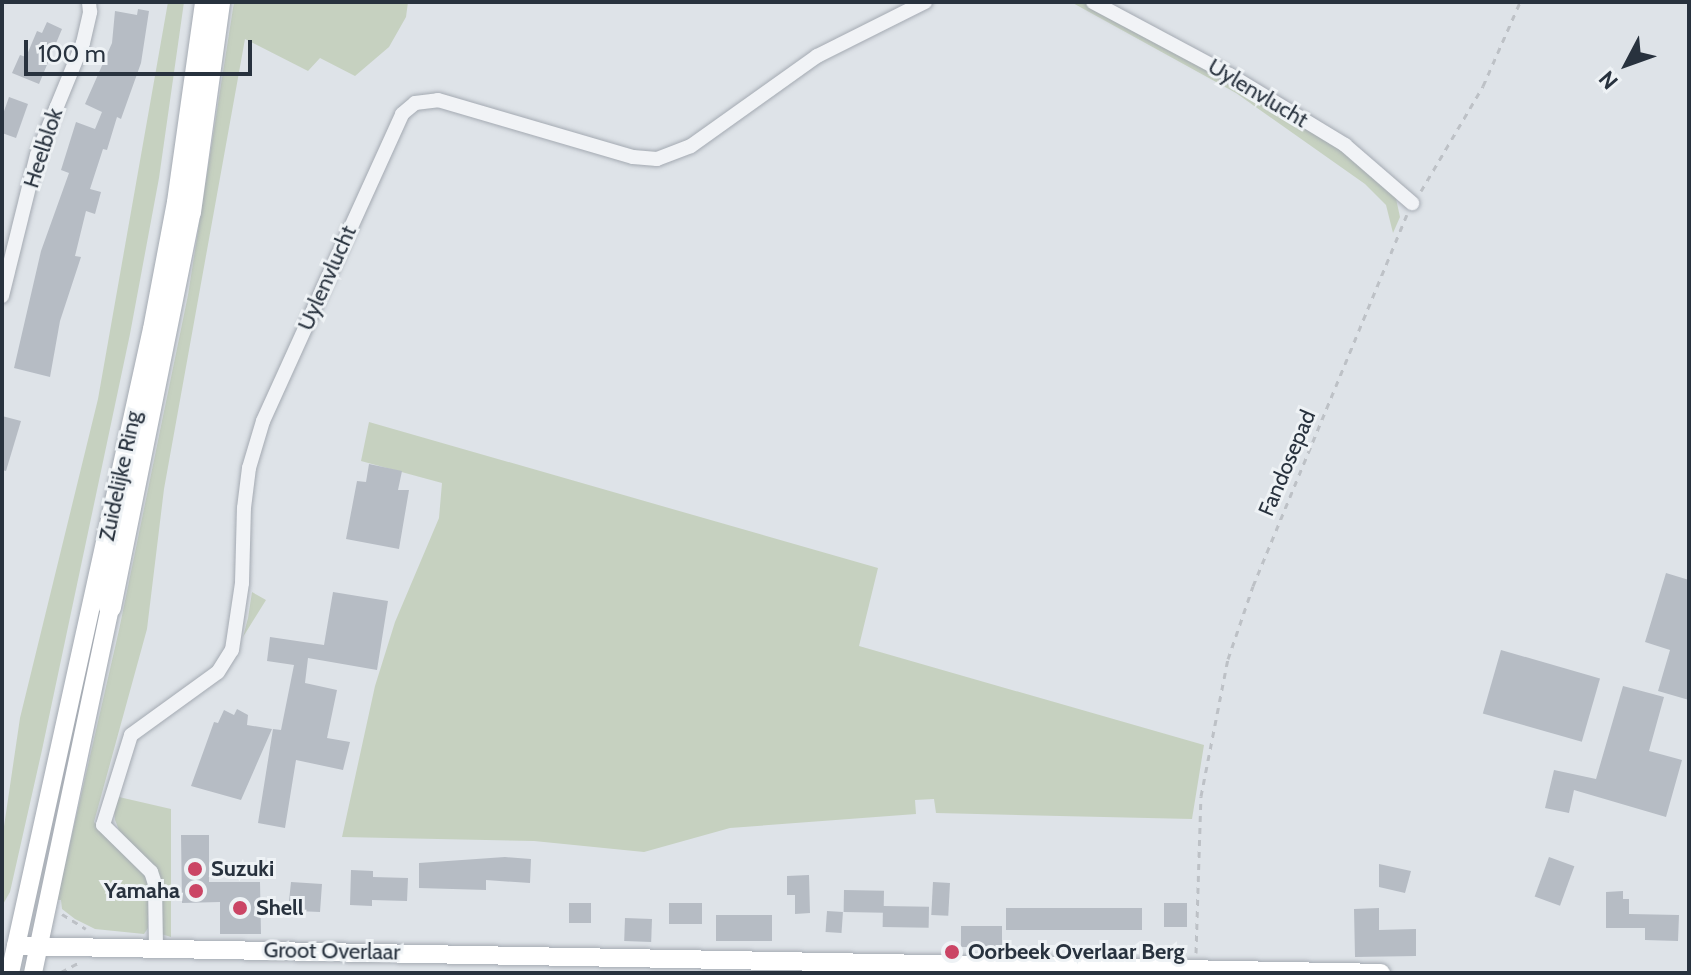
<!DOCTYPE html>
<style>
body{margin:0}
#map{position:relative;width:1691px;height:975px;overflow:hidden;background:#dee3e8;font-family:Cabin,sans-serif}
div>[style]{position:absolute}
[style*='--x']{left:calc(var(--x)*1px);top:calc(var(--y)*1px);width:calc(var(--w)*1px);rotate:calc(var(--a)*1deg)}
.green>*{inset:0;background:#c6d1c0}
.building>*{inset:0;background:#b6bcc4;transform-origin:0 0}
.path>*{height:3px;margin-top:-1.5px;transform-origin:0;background:repeating-linear-gradient(90deg,#bdc1c6 0 6px,transparent 0 12px)}
.roads{filter:drop-shadow(0 0 2px #a4aab2) drop-shadow(0 0 2px #a4aab2)}
.minor>*{height:14px;margin:-7px;padding:0 7px;transform-origin:7px;border-radius:7px;background:#f1f3f6}
.major>*{height:18px;margin:-9px;padding:0 9px;transform-origin:9px;border-radius:9px;background:#fff}
.highway>*{height:22px;margin:-11px;padding:0 11px;transform-origin:11px;border-radius:11px;background:#fff}
.dots>*{width:22px;height:22px;translate:-50% -50%;box-sizing:border-box;border:4px solid #eef2f5;border-radius:50%}
span{translate:-50% -50%;white-space:nowrap;text-align:center;line-height:1.15;-webkit-text-stroke:6px #eef2f5;paint-order:stroke}
.street-label{font-size:22px;color:#28323e}
.poi-label{font-size:22px;color:#28323e;font-weight:700}
.left{translate:0 -50%;text-align:left}
.right{translate:-100% -50%;text-align:right}
.frame{position:absolute;inset:0;border:4px solid #28323e;pointer-events:none}
.north{position:absolute;left:1587px;top:24px;width:80px;height:80px;-webkit-text-stroke:6px #eef2f5;paint-order:stroke;rotate:229deg;font-size:22px;font-weight:700;line-height:32px;text-align:center;color:#28323e}
.north::after{content:'';display:block;margin:auto;width:28px;height:36px;background:#28323e;clip-path:polygon(50% 0,100% 100%,50% 72%,0 100%)}
.scale{position:absolute;left:24px;top:40px;width:228px;height:36px;box-sizing:border-box;border:4px solid #28323e;border-top:0;padding-left:10px;font-size:24px;line-height:28px;white-space:nowrap;color:#28323e;-webkit-text-stroke:6px #eef2f5;paint-order:stroke}
</style>
<div id="map">
<div class="green">
<i style="clip-path:polygon(168px 2px,184px 2px,159px 178px,130px 334px,42px 750px,10px 892px,2px 906px,2px 840px,20px 718px,98px 399px)"></i>
<i style="clip-path:polygon(234px 2px,408px 2px,406px 17px,389px 47px,355px 76px,320px 58px,308px 71px,245px 39px,164px 489px,147px 629px,94px 822px,146px 877px,149px 890px,148px 928px,144px 934px,95px 929px,75px 919px,62px 909px,61px 900px,57px 900px,119px 630px,188px 295px)"></i>
<i style="clip-path:polygon(1071px 2px,1085px 2px,1218px 73px,1343px 148px,1395px 194px,1400px 217px,1393px 233px,1386px 205px,1365px 184px,1236px 93px)"></i>
<i style="clip-path:polygon(369px 422px,878px 568px,859px 646px,1204px 745px,1192px 819px,936px 813px,934px 799px,915px 800px,916px 814px,730px 828px,644px 852px,534px 841px,342px 837px,375px 686px,395px 622px,439px 518px,442px 483px,361px 461px)"></i>
<i style="clip-path:polygon(252px 592px,266px 600px,243px 637px,248px 618px)"></i>
<i style="clip-path:polygon(119px 797px,171px 809px,171px 937px,161px 934px,154px 868px,119px 830px,115px 820px,114px 810px)"></i>
</div>
<div class="building">
<i style="clip-path:polygon(138px 9px,149px 11px,141px 63px,121px 119px,117px 117px,107px 150px,103px 149px,90px 189px,101px 192px,95px 214px,86px 211px,75px 256px,81px 257px,60px 321px,50px 377px,14px 368px,41px 251px,69px 173px,61px 170px,76px 122px,95px 129px,102px 112px,85px 104px,112px 43px,115px 11px,137px 15px)"></i>
<i style="clip-path:polygon(47px 22px,62px 29px,39px 84px,12px 73px,20px 55px,26px 57px,37px 31px,42px 33px)"></i>
<i style="clip-path:polygon(9px 97px,28px 104px,16px 138px,2px 133px,2px 117px)"></i>
<i style="clip-path:polygon(2px 416px,21px 421px,6px 471px,2px 470px)"></i>
<i style="clip-path:polygon(369px 464px,402px 471px,398px 490px,409px 490px,399px 549px,346px 539px,357px 481px,366px 482px)"></i>
<i style="clip-path:polygon(1666px 573px,1689px 580px,1689px 700px,1658px 691px,1670px 650px,1645px 642px)"></i>
<i style="clip-path:polygon(333px 592px,388px 601px,377px 670px,308px 658px,305px 683px,337px 690px,327px 738px,350px 742px,343px 770px,296px 760px,285px 828px,258px 823px,273px 729px,281px 730px,294px 665px,267px 661px,270px 637px,324px 645px)"></i>
<i style="left:1501px;top:650px;width:103px;height:66px;rotate:16deg"></i>
<i style="clip-path:polygon(1623px 686px,1664px 697px,1649px 751px,1682px 760px,1666px 817px,1574px 790px,1569px 813px,1545px 808px,1554px 770px,1596px 779px)"></i>
<i style="clip-path:polygon(237px 709px,248px 715px,247px 725px,272px 729px,241px 800px,191px 786px,214px 722px,218px 723px,224px 710px,234px 715px)"></i>
<i style="clip-path:polygon(181px 835px,209px 835px,209px 882px,260px 882px,261px 934px,220px 934px,220px 902px,182px 903px)"></i>
<i style="clip-path:polygon(505px 857px,531px 859px,530px 883px,486px 880px,486px 890px,419px 888px,419px 863px)"></i>
<i style="left:1549px;top:857px;width:27px;height:42px;rotate:20deg"></i>
<i style="clip-path:polygon(1379px 864px,1411px 871px,1405px 893px,1379px 887px)"></i>
<i style="clip-path:polygon(351px 870px,373px 871px,373px 877px,408px 878px,407px 901px,372px 900px,372px 906px,350px 905px)"></i>
<i style="clip-path:polygon(809px 875px,810px 913px,795px 914px,795px 895px,787px 895px,787px 876px)"></i>
<i style="clip-path:polygon(291px 882px,322px 884px,320px 912px,297px 911px,297px 901px,289px 901px)"></i>
<i style="left:933px;top:882px;width:17px;height:33px;rotate:3deg"></i>
<i style="left:844px;top:890px;width:40px;height:22px;rotate:1deg"></i>
<i style="clip-path:polygon(1623px 891px,1623px 899px,1629px 899px,1629px 914px,1679px 915px,1678px 941px,1645px 940px,1645px 928px,1606px 928px,1606px 892px)"></i>
<i style="left:569px;top:903px;width:22px;height:20px"></i>
<i style="left:669px;top:903px;width:33px;height:21px"></i>
<i style="left:1164px;top:903px;width:23px;height:24px"></i>
<i style="left:883px;top:906px;width:46px;height:21px;rotate:1deg"></i>
<i style="left:1006px;top:908px;width:136px;height:22px"></i>
<i style="clip-path:polygon(1379px 908px,1379px 930px,1416px 929px,1416px 956px,1355px 957px,1354px 909px)"></i>
<i style="left:827px;top:911px;width:16px;height:21px;rotate:4deg"></i>
<i style="left:716px;top:915px;width:56px;height:26px"></i>
<i style="left:625px;top:918px;width:27px;height:23px;rotate:2deg"></i>
<i style="left:961px;top:926px;width:41px;height:21px"></i>
</div>
<div class="path">
<i style="--x:1421;--y:191;--w:122;--a:-59.4"></i>
<i style="--x:1483;--y:86;--w:92;--a:-66.2"></i>
<i style="--x:62;--y:914;--w:28;--a:32"></i>
<i style="--x:1196;--y:953;--w:157;--a:-88.2"></i>
<i style="--x:1201;--y:796;--w:140;--a:-78.9"></i>
<i style="--x:1228;--y:659;--w:77;--a:-71.1"></i>
<i style="--x:1253;--y:586;--w:402;--a:-67.5"></i>
<i style="--x:61;--y:972;--w:19;--a:-28"></i>
</div>
<div class="roads">
<div class="minor">
<i style="--x:1093;--y:2;--w:155;--a:28.1"></i>
<i style="--x:1230;--y:75;--w:135;--a:31.3"></i>
<i style="--x:1345;--y:145;--w:89;--a:40.9"></i>
<i style="--x:2;--y:296;--w:145;--a:-76.1"></i>
<i style="--x:37;--y:155;--w:121;--a:-67.7"></i>
<i style="--x:83;--y:43;--w:32;--a:-77"></i>
<i style="--x:90;--y:12;--w:10;--a:-96"></i>
<i style="--x:156;--y:948;--w:64;--a:-90.9"></i>
<i style="--x:155;--y:884;--w:13;--a:-108"></i>
<i style="--x:151;--y:872;--w:67;--a:-135.6"></i>
<i style="--x:103;--y:825;--w:94;--a:-72.7"></i>
<i style="--x:131;--y:735;--w:107;--a:-35.9"></i>
<i style="--x:218;--y:672;--w:26;--a:-58"></i>
<i style="--x:232;--y:650;--w:68;--a:-81.5"></i>
<i style="--x:242;--y:583;--w:75;--a:-88.5"></i>
<i style="--x:244;--y:508;--w:40;--a:-82.9"></i>
<i style="--x:249;--y:468;--w:49;--a:-73.4"></i>
<i style="--x:263;--y:421;--w:337;--a:-65.6"></i>
<i style="--x:402;--y:114;--w:17;--a:-40"></i>
<i style="--x:415;--y:103;--w:23;--a:-7"></i>
<i style="--x:438;--y:100;--w:203;--a:16.3"></i>
<i style="--x:633;--y:157;--w:24;--a:5"></i>
<i style="--x:657;--y:159;--w:36;--a:-21"></i>
<i style="--x:691;--y:146;--w:155;--a:-35.5"></i>
<i style="--x:817;--y:56;--w:121;--a:-26.6"></i>
</div>
<div class="major">
<i style="--x:16;--y:946;--w:1365;--a:1.13"></i>
<i style="--x:10;--y:973;--w:659;--a:-77.57"></i>
<i style="--x:152;--y:329;--w:129;--a:-79.3"></i>
<i style="--x:176;--y:202;--w:202;--a:-82"></i>
<i style="--x:33;--y:973;--w:374;--a:-78.1"></i>
</div>
<div class="highway">
<i style="--x:110;--y:607;--w:403;--a:-78.6"></i>
<i style="--x:190;--y:212;--w:212;--a:-82.1"></i>
</div>
</div>
<div class="dots">
<i style="left:195px;top:869px;background:#cb4565"></i>
<i style="left:196px;top:891px;background:#cb4565"></i>
<i style="left:240px;top:908px;background:#cb4565"></i>
<i style="left:952px;top:952px;background:#cb4565"></i>
</div>
<div class="street-label">
<span style="left:1258px;top:93px;rotate:31deg">Uylenvlucht</span>
<span style="left:43px;top:148px;rotate:-72deg">Heelblok</span>
<span style="left:327px;top:278px;rotate:-66deg">Uylenvlucht</span>
<span style="left:1287px;top:463px;rotate:-67deg">Fandosepad</span>
<span style="left:120px;top:476px;rotate:-78deg">Zuidelijke Ring</span>
<span style="left:332px;top:951px;rotate:1deg">Groot Overlaar</span>
</div>
<div class="poi-label">
<span class="left" style="left:211px;top:869px">Suzuki</span>
<span class="right" style="left:180px;top:891px">Yamaha</span>
<span class="left" style="left:256px;top:908px">Shell</span>
<span class="left" style="left:968px;top:952px">Oorbeek Overlaar Berg</span>
</div>
<div class="frame"></div>
<div class="north">N</div>
<div class="scale">100 m</div>
</div>
